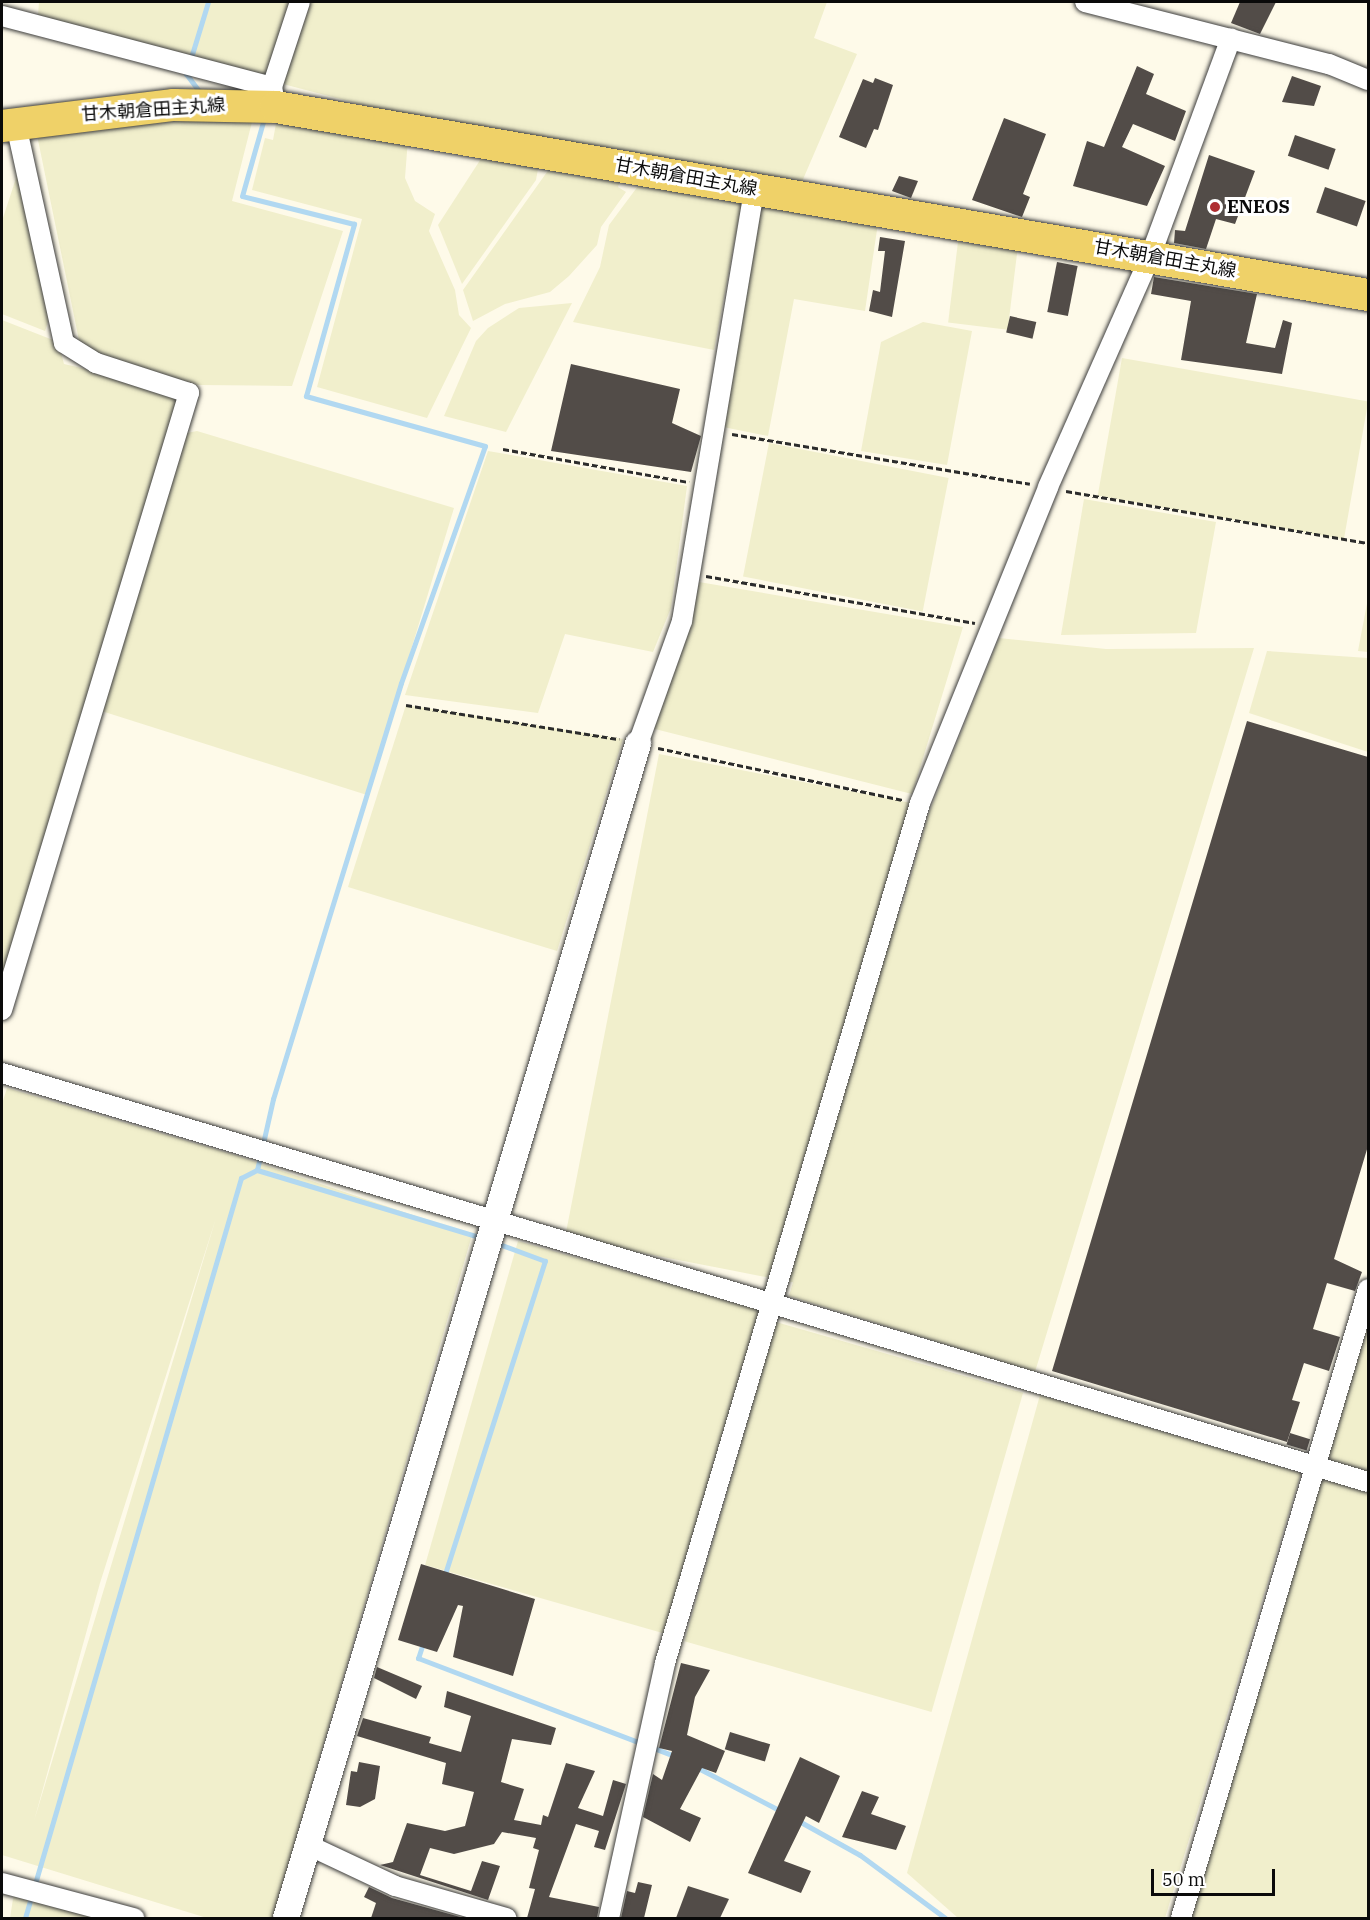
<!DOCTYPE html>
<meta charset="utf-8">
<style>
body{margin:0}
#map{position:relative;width:1370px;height:1920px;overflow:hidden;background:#fefae9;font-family:"IBM Plex Serif","Noto Sans JP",serif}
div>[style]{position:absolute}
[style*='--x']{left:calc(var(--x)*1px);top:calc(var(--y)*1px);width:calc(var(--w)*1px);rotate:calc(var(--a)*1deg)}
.farmland>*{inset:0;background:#f1efcc;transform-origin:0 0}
.stream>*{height:5px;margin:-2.5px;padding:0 2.5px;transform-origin:2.5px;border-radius:2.5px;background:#b1d8f1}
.building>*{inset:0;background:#524c48;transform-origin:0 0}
.path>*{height:3px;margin-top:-1.5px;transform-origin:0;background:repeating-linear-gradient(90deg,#2c2c2c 0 6px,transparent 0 9px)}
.roads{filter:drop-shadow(0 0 2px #3d3d3d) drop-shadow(0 0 2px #3d3d3d)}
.minor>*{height:20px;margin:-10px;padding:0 10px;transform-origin:10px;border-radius:10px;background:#fff}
.tertiary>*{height:26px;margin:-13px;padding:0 13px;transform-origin:13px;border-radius:13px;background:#fff}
.primary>*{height:32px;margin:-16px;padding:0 16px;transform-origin:16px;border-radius:16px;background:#efd168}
.dots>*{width:16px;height:16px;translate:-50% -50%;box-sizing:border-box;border:3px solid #fff;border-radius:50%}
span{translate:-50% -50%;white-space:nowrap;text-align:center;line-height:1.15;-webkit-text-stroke:6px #fff;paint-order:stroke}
.street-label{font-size:18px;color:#0a0a0a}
.poi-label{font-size:18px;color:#0a0a0a;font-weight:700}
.left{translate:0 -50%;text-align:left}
.frame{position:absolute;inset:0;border:3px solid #0a0a0a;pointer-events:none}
.scale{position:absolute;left:1151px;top:1869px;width:124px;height:27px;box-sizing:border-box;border:3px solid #0a0a0a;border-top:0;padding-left:8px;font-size:18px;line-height:21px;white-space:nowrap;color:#0a0a0a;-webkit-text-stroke:4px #fff;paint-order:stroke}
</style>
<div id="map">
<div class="farmland">
<i style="clip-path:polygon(39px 2px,293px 2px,269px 76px,38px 16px)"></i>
<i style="clip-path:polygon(311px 2px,827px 2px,814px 38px,857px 54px,801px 184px,405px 116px,283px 84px)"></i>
<i style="clip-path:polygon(253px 118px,232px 201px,343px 231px,292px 386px,198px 385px,81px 350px,37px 135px,163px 120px)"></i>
<i style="clip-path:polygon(277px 118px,408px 139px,405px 178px,415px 201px,435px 214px,429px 231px,455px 290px,459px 315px,471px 328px,427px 418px,317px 387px,362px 219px,252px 190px,265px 138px,273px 140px)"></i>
<i style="clip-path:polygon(486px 151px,539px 163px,536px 180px,462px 284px,438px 225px)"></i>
<i style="clip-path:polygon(552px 165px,621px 178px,618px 187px,626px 192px,601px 227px,597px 245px,569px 276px,550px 292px,505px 304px,473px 321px,463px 290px)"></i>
<i style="clip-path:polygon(18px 172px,49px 319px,45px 331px,2px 314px,2px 221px)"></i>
<i style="clip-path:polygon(641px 182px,742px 202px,714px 350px,573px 322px,600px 267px,609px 225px)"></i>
<i style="clip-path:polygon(760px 204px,878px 223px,865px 311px,794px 299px,768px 436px,723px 427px)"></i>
<i style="left:958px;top:242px;width:60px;height:81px;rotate:7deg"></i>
<i style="clip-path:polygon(572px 303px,506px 432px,444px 416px,476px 341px,488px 328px,519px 308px)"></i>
<i style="clip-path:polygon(2px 320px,58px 342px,64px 364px,189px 393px,2px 976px)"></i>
<i style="clip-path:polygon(923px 322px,972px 331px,947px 465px,861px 451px,881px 342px)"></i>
<i style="left:1122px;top:358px;width:250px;height:140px;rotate:10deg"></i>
<i style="clip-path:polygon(197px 431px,454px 508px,367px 795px,92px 708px,176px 435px)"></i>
<i style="left:769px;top:443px;width:183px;height:136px;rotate:11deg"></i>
<i style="clip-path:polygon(488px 451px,687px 486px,671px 608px,653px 652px,565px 634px,538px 713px,405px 695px)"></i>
<i style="clip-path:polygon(1084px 499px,1216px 522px,1196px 633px,1061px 635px)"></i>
<i style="clip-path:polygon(699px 582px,963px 627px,912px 794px,643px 726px,690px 624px)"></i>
<i style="clip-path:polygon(1368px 598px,1368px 652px,1358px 651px)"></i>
<i style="clip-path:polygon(999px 638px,1106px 649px,1254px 648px,1035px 1372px,789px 1296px,929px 813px)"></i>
<i style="clip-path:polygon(1267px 651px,1368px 658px,1368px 752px,1249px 713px)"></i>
<i style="clip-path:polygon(406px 705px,623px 739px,557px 951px,348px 887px)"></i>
<i style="left:659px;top:754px;width:266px;height:493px;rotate:11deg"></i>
<i style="clip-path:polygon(evenodd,7px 1088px,235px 1155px,472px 1235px,273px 1918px,207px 1918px,2px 1855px,2px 1104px,7px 1088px,216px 1218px,34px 1821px,100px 1583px,216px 1218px)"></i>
<i style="left:518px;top:1241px;width:256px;height:337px;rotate:16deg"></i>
<i style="clip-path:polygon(1368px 1310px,1368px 1473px,1325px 1459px)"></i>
<i style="left:776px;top:1322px;width:257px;height:332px;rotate:16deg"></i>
<i style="clip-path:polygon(1040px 1395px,1301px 1473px,1165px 1918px,958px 1918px,907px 1873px)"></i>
<i style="clip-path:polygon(1321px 1478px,1368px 1493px,1368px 1918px,1189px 1918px)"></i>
<i style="clip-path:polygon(15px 1886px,118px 1918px,10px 1918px)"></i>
</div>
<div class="stream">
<i style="--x:199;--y:91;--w:21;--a:-127"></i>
<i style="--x:186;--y:74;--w:75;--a:-73"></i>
<i style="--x:257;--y:1170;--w:73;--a:-77.3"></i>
<i style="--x:273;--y:1099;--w:435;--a:-72.9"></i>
<i style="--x:401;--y:683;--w:251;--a:-70.5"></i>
<i style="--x:485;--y:446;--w:186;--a:-164.4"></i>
<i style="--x:306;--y:396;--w:179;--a:-74.4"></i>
<i style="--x:354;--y:224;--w:115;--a:-166"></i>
<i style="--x:242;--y:196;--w:81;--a:-74.2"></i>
<i style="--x:444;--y:1577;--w:332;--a:-72.3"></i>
<i style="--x:545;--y:1261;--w:52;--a:-159.8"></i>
<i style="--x:423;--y:1643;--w:16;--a:108"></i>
<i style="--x:418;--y:1658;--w:277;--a:20.9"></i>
<i style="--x:696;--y:1767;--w:96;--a:27.4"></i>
<i style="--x:797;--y:1820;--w:72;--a:29.1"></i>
<i style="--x:860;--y:1855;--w:106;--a:36.5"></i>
<i style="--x:25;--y:1918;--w:771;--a:-73.73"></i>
<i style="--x:241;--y:1178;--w:18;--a:-27"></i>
<i style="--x:257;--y:1170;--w:235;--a:16.8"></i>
</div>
<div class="building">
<i style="clip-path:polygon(1240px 2px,1276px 2px,1260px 34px,1231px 23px)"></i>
<i style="clip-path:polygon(1137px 66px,1154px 74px,1146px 94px,1186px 111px,1175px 141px,1133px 124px,1122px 147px,1165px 166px,1147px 206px,1073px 186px,1087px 141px,1104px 147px)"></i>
<i style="clip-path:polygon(1292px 76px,1321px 86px,1314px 106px,1282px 102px)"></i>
<i style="clip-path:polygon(875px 78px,893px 85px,878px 130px,874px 129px,866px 148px,839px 137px,863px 79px,873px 83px)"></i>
<i style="clip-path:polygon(1004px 118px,1046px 134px,1023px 194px,1030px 197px,1022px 217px,972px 200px)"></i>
<i style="left:1295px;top:135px;width:43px;height:22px;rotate:19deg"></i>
<i style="clip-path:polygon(1209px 155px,1255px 171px,1235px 224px,1216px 219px,1206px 249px,1174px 243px,1175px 230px,1185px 231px)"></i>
<i style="clip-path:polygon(899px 176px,918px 181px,911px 198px,892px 191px)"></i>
<i style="left:1325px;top:187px;width:43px;height:27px;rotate:19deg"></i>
<i style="clip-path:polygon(880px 237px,905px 241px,892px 317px,869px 311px,873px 290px,880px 292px,885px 251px,878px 251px)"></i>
<i style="left:1057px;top:262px;width:21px;height:51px;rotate:11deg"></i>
<i style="clip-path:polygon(1154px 277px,1257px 294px,1246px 343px,1275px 348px,1283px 320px,1292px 323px,1282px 374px,1181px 360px,1191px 301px,1151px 294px)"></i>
<i style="left:1010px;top:316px;width:27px;height:17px;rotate:13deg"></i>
<i style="clip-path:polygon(571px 364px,680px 389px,672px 423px,701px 436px,691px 472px,551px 451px)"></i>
<i style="clip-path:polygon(1247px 721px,1368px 757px,1368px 1146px,1334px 1259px,1362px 1272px,1355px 1291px,1327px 1283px,1313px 1329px,1340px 1337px,1329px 1371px,1304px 1363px,1292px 1400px,1300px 1402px,1287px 1442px,1052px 1371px)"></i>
<i style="left:1290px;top:1433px;width:21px;height:12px;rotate:17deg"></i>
<i style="clip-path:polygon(421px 1564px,535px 1599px,513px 1676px,453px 1657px,463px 1606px,458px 1605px,437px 1652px,398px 1640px)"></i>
<i style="clip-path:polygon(681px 1663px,710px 1670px,695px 1697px,687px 1735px,725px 1751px,716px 1773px,702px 1768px,680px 1809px,701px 1818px,690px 1842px,643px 1817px,653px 1774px,662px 1780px,672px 1751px,659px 1748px)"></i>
<i style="clip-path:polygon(377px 1667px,422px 1686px,416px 1699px,374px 1678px)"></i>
<i style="clip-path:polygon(447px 1691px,556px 1728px,551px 1745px,512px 1739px,501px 1782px,524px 1789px,514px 1820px,541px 1825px,543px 1815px,548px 1817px,566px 1763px,595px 1771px,578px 1808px,603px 1816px,613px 1780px,626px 1784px,605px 1850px,594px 1847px,599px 1831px,576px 1824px,549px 1897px,599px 1907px,597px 1918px,527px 1918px,535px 1889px,529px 1888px,539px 1850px,533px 1848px,536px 1838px,502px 1832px,494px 1844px,454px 1854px,430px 1848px,420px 1875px,471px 1891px,482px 1861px,500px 1866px,488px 1900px,380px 1865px,393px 1862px,407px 1823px,445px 1831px,465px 1826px,474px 1792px,442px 1784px,446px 1763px,357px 1736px,363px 1718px,431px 1737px,429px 1743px,461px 1752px,471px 1716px,444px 1707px)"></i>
<i style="left:730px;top:1732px;width:42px;height:18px;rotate:17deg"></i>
<i style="clip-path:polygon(800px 1757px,840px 1776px,819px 1823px,806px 1816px,784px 1861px,811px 1871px,801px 1893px,748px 1873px)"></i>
<i style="clip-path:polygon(359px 1762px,380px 1766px,375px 1799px,360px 1807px,346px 1805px,351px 1771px,357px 1772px)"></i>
<i style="clip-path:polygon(862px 1791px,879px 1797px,871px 1814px,906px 1826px,896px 1850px,842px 1837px)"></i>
<i style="clip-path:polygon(638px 1882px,652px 1885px,644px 1918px,621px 1918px,627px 1891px,635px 1893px)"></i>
<i style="clip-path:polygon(688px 1886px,729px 1899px,720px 1918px,676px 1918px)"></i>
<i style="clip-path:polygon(369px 1887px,392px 1898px,464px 1918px,371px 1918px,376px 1903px,364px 1897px)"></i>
</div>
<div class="path">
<i style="--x:732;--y:434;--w:302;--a:9.5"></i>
<i style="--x:503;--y:449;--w:189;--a:10.1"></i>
<i style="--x:1066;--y:491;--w:306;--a:9.8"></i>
<i style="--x:706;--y:576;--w:273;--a:9.9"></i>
<i style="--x:406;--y:705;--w:216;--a:9.1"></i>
<i style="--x:658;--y:748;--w:250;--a:12"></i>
</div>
<div class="roads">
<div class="minor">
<i style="--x:1085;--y:2;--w:252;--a:14.3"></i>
<i style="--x:1329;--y:64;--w:42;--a:22.3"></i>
<i style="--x:2;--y:16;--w:279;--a:14.7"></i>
<i style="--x:274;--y:98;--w:11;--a:-100"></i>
<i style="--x:272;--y:87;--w:89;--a:-71.8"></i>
<i style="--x:638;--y:744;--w:131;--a:-70.3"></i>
<i style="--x:682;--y:621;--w:438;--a:-80.5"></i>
<i style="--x:2;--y:1010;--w:645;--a:-73.14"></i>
<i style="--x:189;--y:393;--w:98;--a:-162.1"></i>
<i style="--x:96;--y:363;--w:38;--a:-148"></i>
<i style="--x:64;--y:343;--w:224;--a:-102.4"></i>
<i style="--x:2;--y:1073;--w:1426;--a:16.67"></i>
<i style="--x:308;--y:1845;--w:96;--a:25.2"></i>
<i style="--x:395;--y:1886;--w:116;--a:16.1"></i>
<i style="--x:2;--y:1883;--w:137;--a:14.9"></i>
<i style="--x:609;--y:1918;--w:261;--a:-77.6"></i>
<i style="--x:665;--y:1663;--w:897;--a:-73.48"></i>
<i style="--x:920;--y:803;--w:341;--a:-67.9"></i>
<i style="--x:1048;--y:487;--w:252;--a:-66.1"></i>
<i style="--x:1150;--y:257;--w:233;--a:-69.7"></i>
<i style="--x:1181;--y:1918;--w:656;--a:-73.44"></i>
</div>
<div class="tertiary">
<i style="--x:286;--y:1918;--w:1226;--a:-73.31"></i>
</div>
<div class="primary">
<i style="--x:2;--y:126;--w:173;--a:-7"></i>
<i style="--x:174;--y:105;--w:102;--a:1.1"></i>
<i style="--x:276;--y:107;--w:1108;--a:9.77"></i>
</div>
</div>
<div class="dots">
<i style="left:1215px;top:207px;background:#af2d31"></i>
</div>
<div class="street-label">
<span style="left:153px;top:110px;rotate:-4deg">甘木朝倉田主丸線</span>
<span style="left:686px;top:177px;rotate:10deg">甘木朝倉田主丸線</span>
<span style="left:1165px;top:259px;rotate:10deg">甘木朝倉田主丸線</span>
</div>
<div class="poi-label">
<span class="left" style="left:1227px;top:207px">ENEOS</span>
</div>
<div class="frame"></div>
<div class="scale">50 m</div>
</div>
